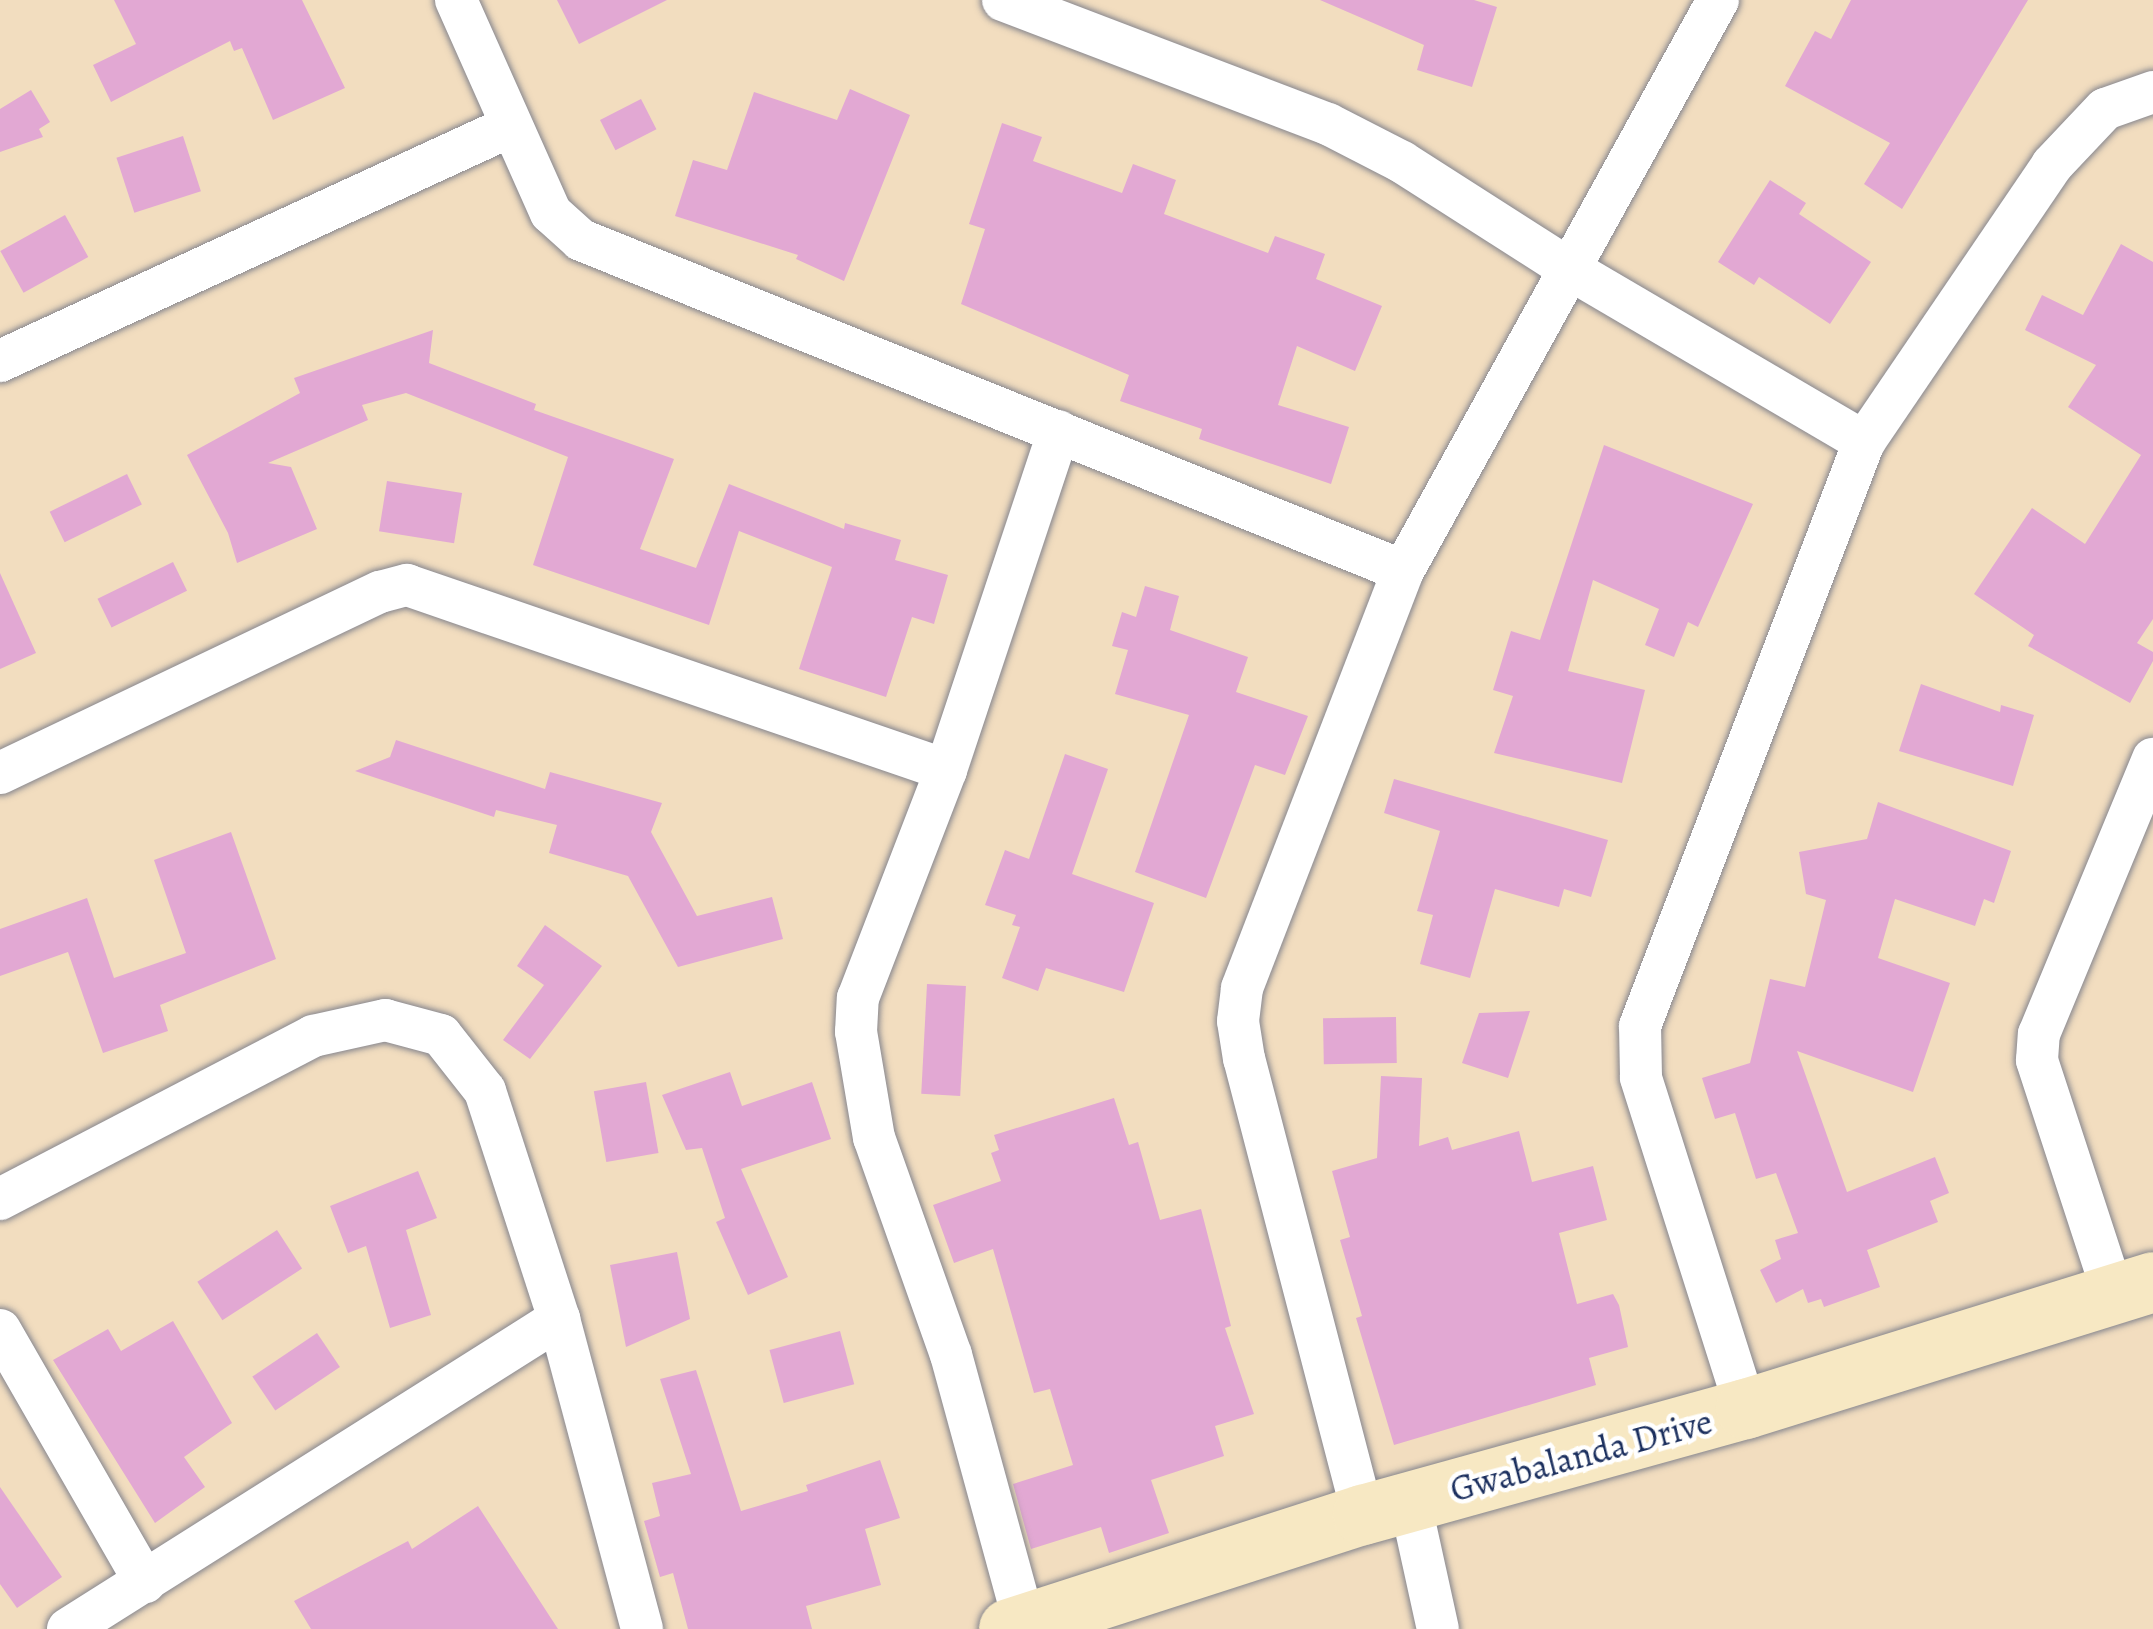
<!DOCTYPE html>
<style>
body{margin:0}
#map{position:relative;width:2153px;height:1629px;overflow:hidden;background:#f2ddbf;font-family:Alegreya,serif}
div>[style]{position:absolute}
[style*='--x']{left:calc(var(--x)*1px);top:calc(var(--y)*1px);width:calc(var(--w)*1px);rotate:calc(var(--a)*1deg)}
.building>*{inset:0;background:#e2a8d3;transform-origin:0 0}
.roads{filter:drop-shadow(0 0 3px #86868e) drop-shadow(0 0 3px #86868e)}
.street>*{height:42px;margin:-21px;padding:0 21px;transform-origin:21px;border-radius:21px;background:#fff}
.secondary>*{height:60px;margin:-30px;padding:0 30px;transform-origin:30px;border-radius:30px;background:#f7e8c3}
span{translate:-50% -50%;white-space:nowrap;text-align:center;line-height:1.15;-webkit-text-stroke:9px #fff;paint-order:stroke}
.street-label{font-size:36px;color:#1b2f5e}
</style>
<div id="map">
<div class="building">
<i style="clip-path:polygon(114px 0,302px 0,345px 88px,273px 120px,242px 48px,234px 51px,230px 41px,111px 102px,93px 65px,136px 44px)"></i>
<i style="clip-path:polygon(557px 0,667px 0,579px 44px)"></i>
<i style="clip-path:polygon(1320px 0,1474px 0,1497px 7px,1472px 87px,1417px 70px,1424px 45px)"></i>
<i style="clip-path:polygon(1851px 0,2028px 0,1902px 209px,1864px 184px,1890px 143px,1785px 86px,1815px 31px,1831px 39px)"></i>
<i style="clip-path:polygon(850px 89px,910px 115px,844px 281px,796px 259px,798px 255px,675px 216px,693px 160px,727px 170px,754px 92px,837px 120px)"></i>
<i style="clip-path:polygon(31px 90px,50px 122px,39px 129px,43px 137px,0 152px,0 109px)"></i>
<i style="left:641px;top:99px;width:34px;height:46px;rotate:63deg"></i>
<i style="clip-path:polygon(1002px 123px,1042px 137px,1033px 161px,1122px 193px,1133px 164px,1176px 180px,1164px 214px,1268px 253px,1275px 236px,1325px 254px,1316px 279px,1382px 306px,1355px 371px,1297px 346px,1278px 405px,1349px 427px,1331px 484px,1199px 439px,1202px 429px,1120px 401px,1129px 375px,961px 304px,985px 229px,969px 224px)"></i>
<i style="left:183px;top:136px;width:58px;height:70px;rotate:72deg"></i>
<i style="clip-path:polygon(1770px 180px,1806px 203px,1799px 214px,1871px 262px,1830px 324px,1759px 277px,1754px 285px,1718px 262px)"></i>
<i style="left:65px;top:215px;width:48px;height:74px;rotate:61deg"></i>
<i style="clip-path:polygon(2121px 244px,2153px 262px,2153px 619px,2137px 643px,2153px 652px,2153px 661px,2130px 703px,2028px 646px,2034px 635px,1974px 594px,2032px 508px,2085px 544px,2141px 455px,2068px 407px,2096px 365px,2025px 330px,2042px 295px,2083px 315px)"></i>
<i style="clip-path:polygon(433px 330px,429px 363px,536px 404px,534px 410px,674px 459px,640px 549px,696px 568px,729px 484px,844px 529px,845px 523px,901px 540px,895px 560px,948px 575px,934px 624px,912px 617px,886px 697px,799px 669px,832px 567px,739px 531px,709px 625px,533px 565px,568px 457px,406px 393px,362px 405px,368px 420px,268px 463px,291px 467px,317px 529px,237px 563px,228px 533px,187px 455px,300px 393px,294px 378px)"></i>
<i style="clip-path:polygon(1604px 445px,1753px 504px,1698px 627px,1688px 622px,1674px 657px,1645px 645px,1659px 609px,1593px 580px,1568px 671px,1645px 690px,1622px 783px,1494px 753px,1513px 696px,1493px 690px,1511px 631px,1540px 640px)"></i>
<i style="left:127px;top:474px;width:34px;height:86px;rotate:64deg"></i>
<i style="left:387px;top:481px;width:76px;height:51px;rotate:9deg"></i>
<i style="left:173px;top:562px;width:32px;height:84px;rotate:64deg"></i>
<i style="clip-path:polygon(0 573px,36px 653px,0 669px)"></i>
<i style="clip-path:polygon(1145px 586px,1179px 596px,1170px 630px,1248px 657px,1236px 692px,1308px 716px,1285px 775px,1255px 765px,1206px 898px,1135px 872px,1189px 715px,1115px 694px,1128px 650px,1112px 646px,1122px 612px,1136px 617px)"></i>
<i style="clip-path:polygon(1921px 684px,2000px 712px,2001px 705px,2034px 715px,2013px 786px,1899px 751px)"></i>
<i style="clip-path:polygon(396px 740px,545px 789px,550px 772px,662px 803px,651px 832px,697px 916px,772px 897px,783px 939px,678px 967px,628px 876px,549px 853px,557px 825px,496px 810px,494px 817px,355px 771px,390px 757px)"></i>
<i style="clip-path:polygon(1065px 754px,1108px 769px,1072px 874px,1154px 903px,1124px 992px,1046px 968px,1038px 991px,1002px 978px,1020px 927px,1012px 925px,1016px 915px,985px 905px,1005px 850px,1029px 859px)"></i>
<i style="clip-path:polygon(1394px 779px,1608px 840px,1591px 897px,1564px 889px,1559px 907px,1495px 889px,1470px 978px,1420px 964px,1433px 915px,1417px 911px,1440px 831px,1384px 813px)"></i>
<i style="clip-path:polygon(1878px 802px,2011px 851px,1994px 903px,1984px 899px,1975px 926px,1895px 899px,1878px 958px,1950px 983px,1913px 1092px,1797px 1051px,1847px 1192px,1935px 1157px,1949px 1193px,1930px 1201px,1938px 1222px,1867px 1250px,1880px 1287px,1824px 1307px,1821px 1299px,1808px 1303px,1803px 1289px,1776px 1303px,1760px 1270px,1781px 1259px,1775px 1240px,1798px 1233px,1776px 1173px,1756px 1179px,1735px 1113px,1715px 1119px,1702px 1078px,1750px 1063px,1770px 979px,1805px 987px,1826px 900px,1806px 894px,1799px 852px,1867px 839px)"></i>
<i style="clip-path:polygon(231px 832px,276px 959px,160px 1005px,168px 1031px,103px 1053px,68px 952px,0 976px,0 929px,87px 898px,114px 978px,186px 953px,154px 860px)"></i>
<i style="clip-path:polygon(545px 925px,602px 966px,530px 1059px,503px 1040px,544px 985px,517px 966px)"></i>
<i style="left:927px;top:984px;width:39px;height:110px;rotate:3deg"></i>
<i style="clip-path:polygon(1530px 1011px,1508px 1078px,1462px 1063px,1479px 1013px)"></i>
<i style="left:1396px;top:1017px;width:46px;height:73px;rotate:89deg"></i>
<i style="clip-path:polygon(730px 1072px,742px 1106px,812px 1082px,831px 1139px,741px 1169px,788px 1277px,748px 1295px,716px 1222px,725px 1218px,702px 1148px,686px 1150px,662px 1095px)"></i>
<i style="clip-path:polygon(1381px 1076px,1422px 1078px,1419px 1146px,1448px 1137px,1452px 1150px,1519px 1131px,1532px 1182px,1593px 1166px,1607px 1220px,1559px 1233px,1577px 1304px,1613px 1294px,1619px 1305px,1628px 1347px,1589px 1358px,1596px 1385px,1394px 1445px,1356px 1318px,1362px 1316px,1340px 1240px,1350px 1237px,1332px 1171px,1377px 1158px)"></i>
<i style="left:646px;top:1082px;width:72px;height:53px;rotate:80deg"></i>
<i style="clip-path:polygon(1114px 1098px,1129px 1145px,1138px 1142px,1160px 1220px,1201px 1209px,1231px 1326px,1225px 1328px,1254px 1414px,1215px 1426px,1224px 1456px,1151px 1480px,1169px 1533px,1109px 1553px,1101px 1527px,1031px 1549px,1013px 1484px,1073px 1465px,1050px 1389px,1034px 1393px,993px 1249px,954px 1263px,933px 1205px,1001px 1181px,991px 1153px,999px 1150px,994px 1135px)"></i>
<i style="clip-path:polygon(418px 1171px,437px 1218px,406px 1230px,431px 1315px,390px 1328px,366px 1246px,348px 1253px,330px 1206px)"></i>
<i style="left:277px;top:1230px;width:46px;height:95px;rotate:57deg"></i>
<i style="clip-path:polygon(677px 1252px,690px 1319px,626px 1347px,610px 1265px)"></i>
<i style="clip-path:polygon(173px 1321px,232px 1423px,184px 1457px,205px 1487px,155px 1523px,53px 1360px,108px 1329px,121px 1351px)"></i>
<i style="left:840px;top:1331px;width:55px;height:73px;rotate:75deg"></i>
<i style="left:317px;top:1333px;width:41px;height:78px;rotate:56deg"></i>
<i style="clip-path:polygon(696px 1370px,741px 1511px,808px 1491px,806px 1485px,880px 1460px,900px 1518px,865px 1529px,881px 1585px,806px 1606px,812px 1629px,688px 1629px,673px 1573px,660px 1577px,644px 1521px,660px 1516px,652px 1483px,691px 1474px,660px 1379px)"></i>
<i style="clip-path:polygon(0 1487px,62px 1577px,17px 1608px,0 1584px)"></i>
<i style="clip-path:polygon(478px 1506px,558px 1629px,311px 1629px,294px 1601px,408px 1541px,412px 1549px)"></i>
</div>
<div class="roads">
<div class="street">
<i style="--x:456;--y:0;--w:233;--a:66"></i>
<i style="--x:551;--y:213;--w:40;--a:42"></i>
<i style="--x:581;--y:240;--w:886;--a:21.93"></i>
<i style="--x:1003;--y:0;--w:348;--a:20.9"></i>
<i style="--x:1328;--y:124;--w:83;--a:27.2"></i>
<i style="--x:1402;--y:162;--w:195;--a:32.6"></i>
<i style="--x:1566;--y:267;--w:346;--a:30.4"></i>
<i style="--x:0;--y:361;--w:560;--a:-24.69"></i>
<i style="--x:0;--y:773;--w:421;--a:-25.5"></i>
<i style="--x:380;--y:592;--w:28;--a:-15"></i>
<i style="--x:407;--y:585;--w:570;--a:18.94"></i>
<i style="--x:0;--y:1199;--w:353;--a:-27.5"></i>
<i style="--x:313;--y:1036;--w:74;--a:-12.5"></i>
<i style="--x:385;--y:1020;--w:58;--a:15"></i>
<i style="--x:441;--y:1035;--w:71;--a:51.8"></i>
<i style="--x:485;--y:1091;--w:240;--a:72"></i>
<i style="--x:559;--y:1319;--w:321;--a:75"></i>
<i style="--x:2113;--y:1293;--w:245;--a:-108.1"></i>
<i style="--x:2037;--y:1060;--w:26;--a:-86"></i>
<i style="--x:2039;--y:1034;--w:298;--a:-67.5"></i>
<i style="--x:0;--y:1330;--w:291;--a:60.1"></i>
<i style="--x:1746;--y:1409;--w:348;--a:-107.6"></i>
<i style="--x:1641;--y:1077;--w:51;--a:-91.1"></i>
<i style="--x:1640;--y:1026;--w:625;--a:-69.02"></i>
<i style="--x:1864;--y:442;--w:335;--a:-55.8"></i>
<i style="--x:2052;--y:165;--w:77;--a:-46.6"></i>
<i style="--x:2105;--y:109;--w:51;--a:-19.5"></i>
<i style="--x:1410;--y:1502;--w:130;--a:77.6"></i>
<i style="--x:1363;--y:1515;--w:471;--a:-104.6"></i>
<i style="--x:1244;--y:1059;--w:38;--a:-99"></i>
<i style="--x:1238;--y:1021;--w:33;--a:-83"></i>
<i style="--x:1242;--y:988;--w:447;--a:-68.9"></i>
<i style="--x:1403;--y:571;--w:652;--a:-61.12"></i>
<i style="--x:68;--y:1629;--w:581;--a:-32.27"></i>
<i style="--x:1026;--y:1629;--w:284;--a:-105.3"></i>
<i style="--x:951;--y:1355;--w:230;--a:-109.5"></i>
<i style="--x:874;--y:1138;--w:108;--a:-99.6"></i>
<i style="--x:856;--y:1032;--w:34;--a:-87"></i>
<i style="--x:858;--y:998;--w:244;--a:-68.9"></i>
<i style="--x:946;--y:770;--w:357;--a:-71.6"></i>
</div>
<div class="secondary">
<i style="--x:1009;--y:1629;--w:372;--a:-17.9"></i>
<i style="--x:1363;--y:1515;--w:397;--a:-15.5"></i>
<i style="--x:1746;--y:1409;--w:426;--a:-17.3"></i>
</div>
</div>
<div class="street-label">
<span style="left:1581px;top:1455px;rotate:-15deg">Gwabalanda Drive</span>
</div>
</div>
